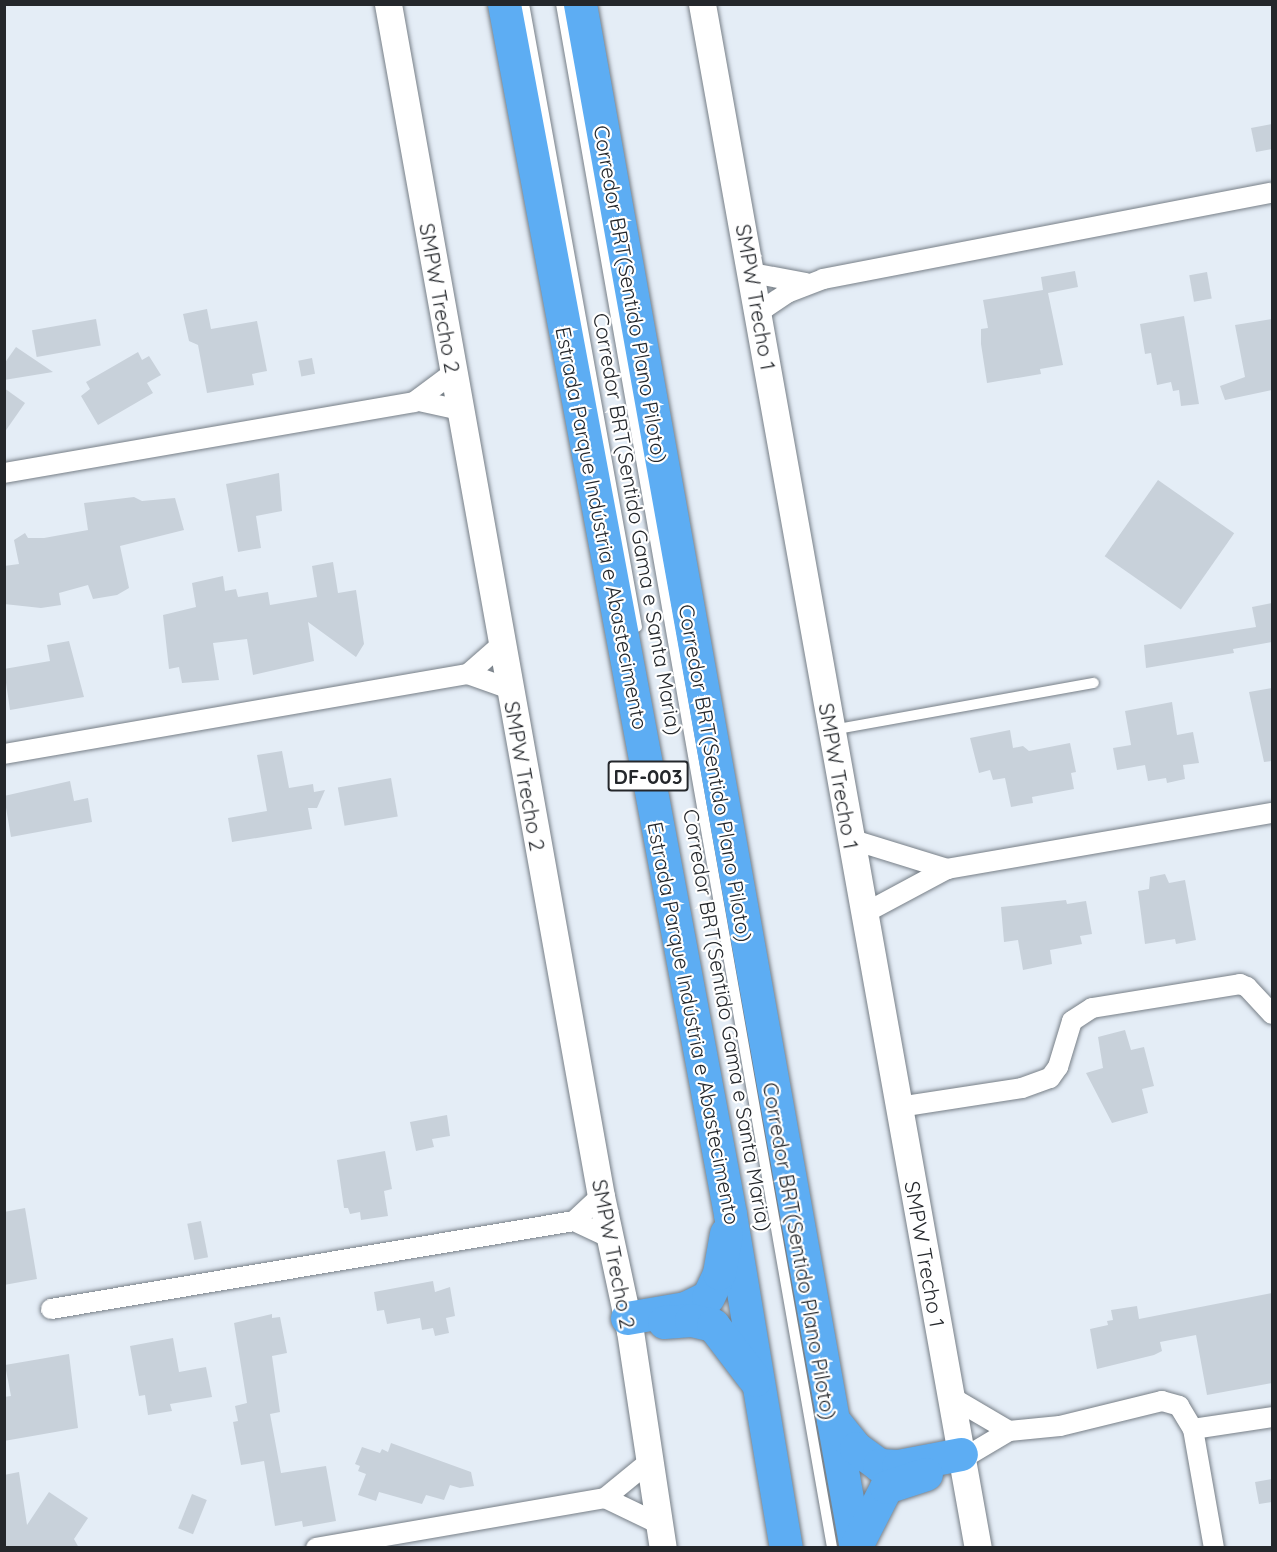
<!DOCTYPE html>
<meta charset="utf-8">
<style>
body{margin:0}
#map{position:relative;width:1277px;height:1552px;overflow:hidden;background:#e4edf6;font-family:Quicksand,sans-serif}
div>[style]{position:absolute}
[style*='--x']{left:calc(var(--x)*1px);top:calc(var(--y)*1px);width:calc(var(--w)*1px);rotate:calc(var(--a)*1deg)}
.building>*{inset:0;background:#c8d1da;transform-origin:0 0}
.roads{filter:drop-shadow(0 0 2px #777f87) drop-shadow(0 0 2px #777f87)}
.lane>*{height:10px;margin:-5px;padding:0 5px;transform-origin:5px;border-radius:5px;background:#fff}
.street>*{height:20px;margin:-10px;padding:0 10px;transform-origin:10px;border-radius:10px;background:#fff}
.secondary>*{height:27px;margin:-13.5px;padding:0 13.5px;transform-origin:13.5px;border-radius:13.5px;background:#fff}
.highway>*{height:33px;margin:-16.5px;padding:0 16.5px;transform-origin:16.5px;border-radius:16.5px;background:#5dadf3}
span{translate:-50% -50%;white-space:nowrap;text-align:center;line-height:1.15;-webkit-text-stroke:4.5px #fff;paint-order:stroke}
.shield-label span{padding:2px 4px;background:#fff;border:2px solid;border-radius:4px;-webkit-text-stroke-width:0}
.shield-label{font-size:20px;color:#24272b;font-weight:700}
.street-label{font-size:21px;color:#24272b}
.frame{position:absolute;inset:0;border:6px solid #24272b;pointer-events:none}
</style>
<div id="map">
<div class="building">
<i style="clip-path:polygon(1272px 124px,1272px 149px,1256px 152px,1251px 128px)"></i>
<i style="clip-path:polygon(1075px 271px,1078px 287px,1048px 293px,1063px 365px,1040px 369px,1041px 374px,987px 383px,981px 344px,981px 329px,988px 328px,983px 300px,1043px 290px,1041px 277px)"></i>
<i style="left:1207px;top:272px;width:27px;height:18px;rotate:80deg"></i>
<i style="clip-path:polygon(207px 309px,211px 329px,257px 321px,267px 371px,252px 374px,254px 385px,207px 393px,198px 345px,189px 341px,183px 314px)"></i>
<i style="clip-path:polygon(1184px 316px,1199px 404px,1181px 406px,1179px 390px,1173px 391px,1171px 382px,1157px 385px,1151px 353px,1145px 354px,1140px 324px)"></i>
<i style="left:96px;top:319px;width:27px;height:65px;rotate:80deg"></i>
<i style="clip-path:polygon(1272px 319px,1272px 390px,1225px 400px,1220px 386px,1245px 377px,1235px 325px)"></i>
<i style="clip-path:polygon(16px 347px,53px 372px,4px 380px,4px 364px)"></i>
<i style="clip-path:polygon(138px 352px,142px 360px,149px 356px,161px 375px,147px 383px,153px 393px,98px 425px,81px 396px,90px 389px,86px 382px)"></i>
<i style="left:312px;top:358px;width:16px;height:14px;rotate:79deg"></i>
<i style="clip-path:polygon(4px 388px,25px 403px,4px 433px)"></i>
<i style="clip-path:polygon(279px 473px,282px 511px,256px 516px,261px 548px,238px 552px,226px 484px)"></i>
<i style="left:1158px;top:480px;width:93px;height:93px;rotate:35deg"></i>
<i style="clip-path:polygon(134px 497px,142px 501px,175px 498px,184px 530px,120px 546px,129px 588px,117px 595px,93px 599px,88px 585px,59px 593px,61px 605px,41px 608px,4px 604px,4px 566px,19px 564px,14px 540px,25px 533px,28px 538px,44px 538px,88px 530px,84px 503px)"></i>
<i style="clip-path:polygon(333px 562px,338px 593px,356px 590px,364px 644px,356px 657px,308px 622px,314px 661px,253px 675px,247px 639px,213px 643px,219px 680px,182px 683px,179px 667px,169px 669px,163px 615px,196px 607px,192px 583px,223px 576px,225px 591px,236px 589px,238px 597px,268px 592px,270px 605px,317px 597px,312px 566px)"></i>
<i style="clip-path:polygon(1272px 603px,1272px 642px,1233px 649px,1234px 653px,1146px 668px,1144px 645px,1256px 627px,1252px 607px)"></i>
<i style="clip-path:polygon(69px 641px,84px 697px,10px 710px,4px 669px,50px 661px,47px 645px)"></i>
<i style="clip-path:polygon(1272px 688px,1272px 761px,1264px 762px,1249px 692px)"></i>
<i style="clip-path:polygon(1172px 702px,1177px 735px,1193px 732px,1199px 763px,1183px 765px,1185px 779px,1167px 783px,1166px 778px,1148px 781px,1145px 765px,1117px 770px,1113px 748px,1131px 745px,1125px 711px)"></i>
<i style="clip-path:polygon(1010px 730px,1013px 748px,1023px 746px,1029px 751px,1070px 743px,1076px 772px,1071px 773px,1074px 789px,1032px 797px,1033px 803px,1011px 807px,1005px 778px,993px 780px,990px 770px,979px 773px,970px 738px)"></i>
<i style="clip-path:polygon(282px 751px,289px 788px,313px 784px,314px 792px,325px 790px,317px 808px,308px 808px,312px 829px,232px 842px,228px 818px,267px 811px,257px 755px)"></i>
<i style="left:391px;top:778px;width:39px;height:54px;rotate:80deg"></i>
<i style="clip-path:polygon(70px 781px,74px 801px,88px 798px,92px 822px,11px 837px,4px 796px)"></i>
<i style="clip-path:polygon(1165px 874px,1169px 883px,1185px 880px,1196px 940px,1176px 944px,1175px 939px,1145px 944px,1138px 891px,1149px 889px,1150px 877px)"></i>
<i style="clip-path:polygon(1066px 900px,1067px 904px,1086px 901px,1092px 934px,1080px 936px,1082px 944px,1050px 950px,1052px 964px,1023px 970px,1018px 940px,1004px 942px,1001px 907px)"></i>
<i style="clip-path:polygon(1125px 1030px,1131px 1050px,1144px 1047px,1154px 1086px,1142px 1089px,1148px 1113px,1112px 1123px,1086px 1073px,1103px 1068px,1098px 1037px)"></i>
<i style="clip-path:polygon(447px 1115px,450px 1136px,432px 1139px,434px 1147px,416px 1151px,410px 1122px)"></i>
<i style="clip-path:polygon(385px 1151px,392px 1189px,384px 1191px,388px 1216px,361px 1220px,360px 1212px,350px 1214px,348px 1208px,344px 1208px,337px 1160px)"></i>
<i style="clip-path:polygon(25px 1208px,37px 1279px,4px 1285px,4px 1212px)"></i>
<i style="left:201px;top:1221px;width:37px;height:14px;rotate:79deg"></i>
<i style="clip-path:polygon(433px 1281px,435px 1292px,450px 1287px,455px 1316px,446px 1318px,449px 1333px,435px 1336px,433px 1328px,422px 1330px,420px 1318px,387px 1324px,384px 1310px,377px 1311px,374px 1292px)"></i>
<i style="clip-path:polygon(1272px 1293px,1272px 1383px,1207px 1395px,1196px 1335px,1160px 1342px,1162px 1351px,1154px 1355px,1097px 1369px,1090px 1329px,1108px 1325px,1107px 1321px,1113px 1320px,1111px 1310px,1137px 1306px,1139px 1319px)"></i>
<i style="clip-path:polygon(272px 1314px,272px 1318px,280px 1317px,287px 1353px,272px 1356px,280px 1412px,270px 1414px,281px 1473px,326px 1466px,336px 1521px,303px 1527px,302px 1521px,275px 1526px,264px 1461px,241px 1465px,233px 1422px,238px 1421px,235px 1406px,247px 1403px,234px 1323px)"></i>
<i style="clip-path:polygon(173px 1338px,179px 1372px,206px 1367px,212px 1397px,170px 1404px,172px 1411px,148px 1415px,145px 1395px,139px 1396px,130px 1346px)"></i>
<i style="clip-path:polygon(69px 1354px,78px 1428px,4px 1441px,4px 1397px,11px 1396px,5px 1365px)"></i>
<i style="clip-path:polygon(391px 1443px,471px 1472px,474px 1486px,460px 1488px,450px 1485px,444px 1500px,426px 1495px,422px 1504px,379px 1492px,376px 1501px,358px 1495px,366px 1474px,358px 1471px,360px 1466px,355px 1464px,362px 1447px,380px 1453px,382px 1449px,388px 1452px)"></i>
<i style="clip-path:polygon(19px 1472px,27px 1525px,49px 1492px,88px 1518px,74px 1539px,79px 1548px,4px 1548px,4px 1475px)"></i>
<i style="clip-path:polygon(1272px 1479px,1272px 1502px,1259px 1504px,1255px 1482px)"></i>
<i style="left:192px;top:1494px;width:16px;height:37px;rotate:22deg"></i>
</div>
<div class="roads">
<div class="lane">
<i style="--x:524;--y:4;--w:633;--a:79.72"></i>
<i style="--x:561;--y:4;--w:1568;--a:80.04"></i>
<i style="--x:832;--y:730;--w:266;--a:-10.2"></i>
</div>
<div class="street">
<i style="--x:752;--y:273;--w:55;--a:10.5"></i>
<i style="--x:759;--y:312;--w:34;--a:-34"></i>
<i style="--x:787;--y:293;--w:39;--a:-21"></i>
<i style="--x:823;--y:279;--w:456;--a:-10.9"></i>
<i style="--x:419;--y:401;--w:42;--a:12.4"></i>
<i style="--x:4;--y:473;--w:416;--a:-9.8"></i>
<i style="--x:414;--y:402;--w:49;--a:-36.6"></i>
<i style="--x:468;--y:674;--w:45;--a:19.7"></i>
<i style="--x:4;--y:754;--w:471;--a:-9.8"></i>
<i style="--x:468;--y:674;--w:45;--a:-41.4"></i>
<i style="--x:850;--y:839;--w:102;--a:17.2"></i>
<i style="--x:863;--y:914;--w:95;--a:-28.2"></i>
<i style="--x:947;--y:869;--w:330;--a:-9.8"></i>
<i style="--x:899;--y:1107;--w:124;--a:-8.8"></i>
<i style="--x:1022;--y:1088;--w:30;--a:-20"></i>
<i style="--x:1050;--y:1078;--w:14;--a:-54"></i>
<i style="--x:1058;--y:1067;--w:48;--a:-73.1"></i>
<i style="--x:1072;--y:1021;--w:24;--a:-33"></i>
<i style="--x:1092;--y:1008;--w:150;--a:-9.2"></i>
<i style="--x:1240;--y:984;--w:8;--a:23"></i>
<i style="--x:1247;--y:987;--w:37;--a:47"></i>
<i style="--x:574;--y:1221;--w:40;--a:25"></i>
<i style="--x:51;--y:1309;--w:530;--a:-9.55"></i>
<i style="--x:574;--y:1221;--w:37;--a:-43"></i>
<i style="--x:951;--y:1397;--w:67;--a:30.4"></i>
<i style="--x:1193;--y:1429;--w:121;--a:80"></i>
<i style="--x:962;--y:1459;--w:55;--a:-30.8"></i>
<i style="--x:1009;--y:1431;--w:51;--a:-5.6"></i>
<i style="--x:1060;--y:1426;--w:105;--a:-13.8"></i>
<i style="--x:1162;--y:1401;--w:18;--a:16"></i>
<i style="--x:1179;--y:1406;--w:27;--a:59"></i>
<i style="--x:1193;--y:1429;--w:80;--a:-8.6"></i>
<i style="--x:605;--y:1498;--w:60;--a:25.7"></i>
<i style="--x:316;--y:1548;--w:293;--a:-9.8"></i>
<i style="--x:605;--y:1498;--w:57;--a:-39.3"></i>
</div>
<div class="secondary">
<i style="--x:388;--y:4;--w:1211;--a:79.87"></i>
<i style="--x:601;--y:1196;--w:138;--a:77.9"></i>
<i style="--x:630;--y:1331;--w:219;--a:81.4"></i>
<i style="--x:702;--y:4;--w:1568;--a:79.87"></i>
</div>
<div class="highway">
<i style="--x:504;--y:4;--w:1231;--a:79.42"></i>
<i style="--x:730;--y:1214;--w:339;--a:80.5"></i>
<i style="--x:580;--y:4;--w:1568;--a:79.87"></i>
<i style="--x:627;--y:1318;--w:59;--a:-9.8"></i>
<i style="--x:685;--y:1308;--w:25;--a:-26"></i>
<i style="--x:708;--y:1297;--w:26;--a:-65"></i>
<i style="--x:719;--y:1273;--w:40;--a:-80"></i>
<i style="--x:664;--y:1322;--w:27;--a:-4"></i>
<i style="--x:691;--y:1320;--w:23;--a:13"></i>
<i style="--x:713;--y:1325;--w:69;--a:52.6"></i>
<i style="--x:833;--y:1420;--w:36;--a:51"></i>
<i style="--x:856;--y:1448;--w:29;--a:36"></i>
<i style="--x:879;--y:1465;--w:19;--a:3"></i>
<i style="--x:898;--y:1466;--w:64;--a:-10.8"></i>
<i style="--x:856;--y:1546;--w:66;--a:-63"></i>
<i style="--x:886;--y:1487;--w:42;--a:-18"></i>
</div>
</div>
<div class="shield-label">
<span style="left:648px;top:776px">DF-003</span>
</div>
<div class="street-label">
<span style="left:631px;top:294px;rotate:80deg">Corredor BRT(Sentido Plano Piloto)</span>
<span style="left:756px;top:297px;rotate:80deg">SMPW Trecho 1</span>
<span style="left:440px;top:298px;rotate:80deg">SMPW Trecho 2</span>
<span style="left:638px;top:524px;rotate:80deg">Corredor BRT(Sentido Gama e Santa Maria)</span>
<span style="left:602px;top:528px;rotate:79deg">Estrada Parque Indústria e Abastecimento</span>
<span style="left:716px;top:773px;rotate:80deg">Corredor BRT(Sentido Plano Piloto)</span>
<span style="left:525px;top:776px;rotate:80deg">SMPW Trecho 2</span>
<span style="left:839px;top:776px;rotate:80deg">SMPW Trecho 1</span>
<span style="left:728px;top:1020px;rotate:80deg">Corredor BRT(Sentido Gama e Santa Maria)</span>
<span style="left:694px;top:1023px;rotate:79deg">Estrada Parque Indústria e Abastecimento</span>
<span style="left:800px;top:1251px;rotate:80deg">Corredor BRT(Sentido Plano Piloto)</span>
<span style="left:614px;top:1254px;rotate:79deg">SMPW Trecho 2</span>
<span style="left:925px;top:1254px;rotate:80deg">SMPW Trecho 1</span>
</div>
<div class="frame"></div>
</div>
